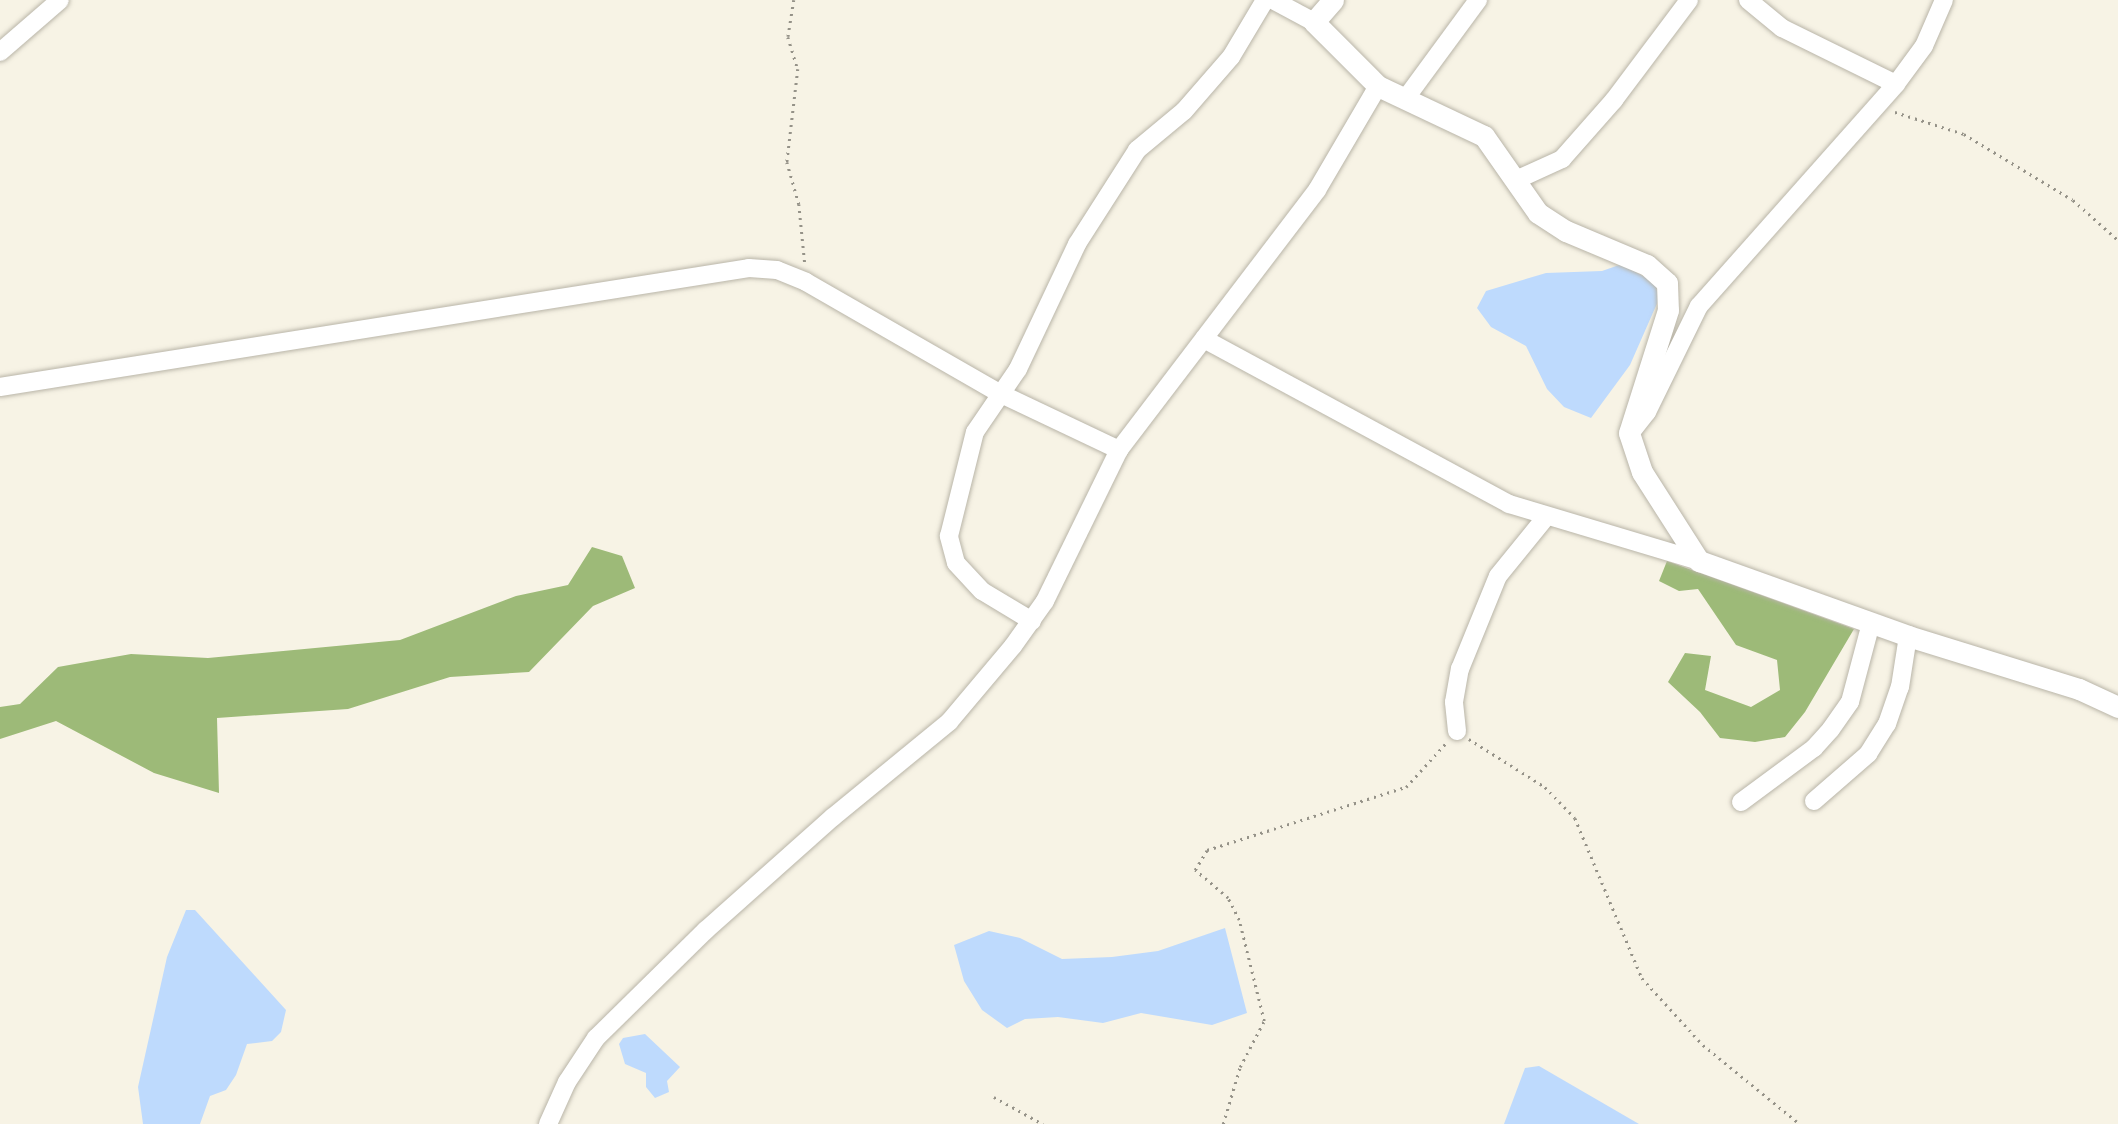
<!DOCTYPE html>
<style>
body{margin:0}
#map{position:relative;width:2118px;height:1124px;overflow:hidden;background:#f7f3e5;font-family:"Titillium Web",sans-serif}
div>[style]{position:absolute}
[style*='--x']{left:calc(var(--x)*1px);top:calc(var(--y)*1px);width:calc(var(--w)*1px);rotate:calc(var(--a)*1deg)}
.forest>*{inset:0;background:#9dba78}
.water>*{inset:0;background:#bedafd}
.path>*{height:2.5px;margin-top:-1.25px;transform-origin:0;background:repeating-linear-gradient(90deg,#959288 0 2px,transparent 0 7px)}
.roads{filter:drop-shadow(0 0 2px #b9b5a8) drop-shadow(0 0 2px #b9b5a8)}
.minor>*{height:18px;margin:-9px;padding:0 9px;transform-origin:9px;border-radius:9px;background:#fff}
.tertiary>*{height:21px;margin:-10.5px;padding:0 10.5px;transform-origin:10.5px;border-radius:10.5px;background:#fff}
span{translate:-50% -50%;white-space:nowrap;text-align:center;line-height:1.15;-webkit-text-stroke:7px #fff;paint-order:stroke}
</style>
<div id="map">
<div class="forest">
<i style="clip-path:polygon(592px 547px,622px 556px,635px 588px,593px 606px,529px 672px,450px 677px,348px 709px,217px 718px,219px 793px,154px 773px,56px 721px,0 739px,0 707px,20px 704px,58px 667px,131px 654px,208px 658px,400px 640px,516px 596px,568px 585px)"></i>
<i style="clip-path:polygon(1667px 561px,1854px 629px,1805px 712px,1785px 737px,1755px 742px,1720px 738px,1700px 712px,1668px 682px,1685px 653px,1711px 656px,1705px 690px,1751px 707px,1780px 690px,1777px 660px,1736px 645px,1698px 589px,1679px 591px,1659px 581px)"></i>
</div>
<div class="water">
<i style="clip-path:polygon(1622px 264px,1655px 283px,1659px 299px,1630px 365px,1591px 418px,1564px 407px,1547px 389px,1526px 346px,1491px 327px,1477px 308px,1486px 291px,1546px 273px,1602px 271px)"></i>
<i style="clip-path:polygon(186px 910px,195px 910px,286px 1010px,281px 1032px,272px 1041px,247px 1044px,236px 1075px,226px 1090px,210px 1096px,200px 1124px,143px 1124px,138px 1087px,167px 957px)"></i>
<i style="clip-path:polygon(1225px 928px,1247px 1013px,1212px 1025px,1141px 1013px,1103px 1023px,1058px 1017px,1025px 1019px,1007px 1028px,982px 1010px,964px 981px,954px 945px,989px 931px,1020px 938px,1062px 959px,1112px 957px,1158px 951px)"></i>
<i style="clip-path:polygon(645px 1034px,680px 1067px,667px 1081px,669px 1092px,655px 1098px,646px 1087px,646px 1073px,625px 1064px,619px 1044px,623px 1038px)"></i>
<i style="clip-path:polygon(1539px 1066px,1639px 1124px,1504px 1124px,1525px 1068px)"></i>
</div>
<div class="path">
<i style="--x:794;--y:0;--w:37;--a:99"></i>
<i style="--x:788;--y:37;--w:34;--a:73"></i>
<i style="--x:798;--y:69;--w:94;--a:96.7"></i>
<i style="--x:787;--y:162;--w:44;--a:74.1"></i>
<i style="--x:799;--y:204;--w:60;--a:84.3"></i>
<i style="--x:1895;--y:112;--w:72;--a:17.7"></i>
<i style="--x:1964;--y:134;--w:127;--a:31.2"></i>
<i style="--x:2073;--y:200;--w:60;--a:41.6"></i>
<i style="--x:1469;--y:739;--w:90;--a:32.3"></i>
<i style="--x:1545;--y:787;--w:43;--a:45.9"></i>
<i style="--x:1575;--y:818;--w:173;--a:67.3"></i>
<i style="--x:1642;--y:978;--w:91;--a:47.7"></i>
<i style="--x:1703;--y:1045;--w:125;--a:39.2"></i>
<i style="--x:994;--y:1097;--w:56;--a:28.9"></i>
<i style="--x:1223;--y:1124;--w:59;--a:-73.4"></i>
<i style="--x:1240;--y:1067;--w:52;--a:-62.4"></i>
<i style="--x:1264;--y:1021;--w:104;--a:-103.9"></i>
<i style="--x:1239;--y:920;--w:25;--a:-117"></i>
<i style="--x:1228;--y:898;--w:43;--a:-139.7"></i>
<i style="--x:1195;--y:870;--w:23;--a:-59"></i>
<i style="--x:1207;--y:850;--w:209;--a:-17.6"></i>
<i style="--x:1406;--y:787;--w:59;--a:-47.7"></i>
</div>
<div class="roads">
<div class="minor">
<i style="--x:1273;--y:0;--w:47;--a:28.2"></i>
<i style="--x:1748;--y:0;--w:44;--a:39.5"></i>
<i style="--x:1782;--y:28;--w:127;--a:26.2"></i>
<i style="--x:0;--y:52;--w:79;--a:-40.9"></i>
<i style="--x:1406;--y:98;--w:122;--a:-53.7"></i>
<i style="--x:1516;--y:180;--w:51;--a:-24.5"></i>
<i style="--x:1562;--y:159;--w:79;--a:-48.6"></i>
<i style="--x:1614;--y:100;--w:125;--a:-53.1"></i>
<i style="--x:1204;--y:339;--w:347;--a:28.4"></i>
<i style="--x:1509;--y:504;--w:198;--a:16.7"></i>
<i style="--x:0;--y:387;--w:758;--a:-9.03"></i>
<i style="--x:749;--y:268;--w:28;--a:4"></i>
<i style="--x:777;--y:270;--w:31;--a:22"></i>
<i style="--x:806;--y:282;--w:223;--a:29.9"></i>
<i style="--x:999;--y:393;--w:133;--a:25.4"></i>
<i style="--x:1632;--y:431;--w:24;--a:-52"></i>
<i style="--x:1647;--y:412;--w:118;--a:-63.9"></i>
<i style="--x:1699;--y:306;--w:297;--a:-48.4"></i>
<i style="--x:1896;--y:84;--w:47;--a:-53.6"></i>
<i style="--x:1924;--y:46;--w:50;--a:-66.5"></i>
<i style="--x:1032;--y:621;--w:58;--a:-149"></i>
<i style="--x:982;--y:591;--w:38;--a:-133"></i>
<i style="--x:956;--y:563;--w:28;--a:-105"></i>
<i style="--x:949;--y:536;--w:107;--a:-76"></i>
<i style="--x:975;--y:432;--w:76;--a:-55.7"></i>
<i style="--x:1018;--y:369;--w:138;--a:-64.7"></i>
<i style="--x:1077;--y:244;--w:112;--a:-57.4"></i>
<i style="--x:1137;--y:150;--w:61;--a:-39.7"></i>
<i style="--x:1184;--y:111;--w:72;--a:-49"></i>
<i style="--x:1231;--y:57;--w:66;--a:-59.2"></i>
<i style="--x:1457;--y:731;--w:29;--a:-96"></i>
<i style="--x:1454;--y:702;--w:34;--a:-80"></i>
<i style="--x:1460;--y:669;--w:100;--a:-67.8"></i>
<i style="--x:1498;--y:576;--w:76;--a:-50.9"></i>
<i style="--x:1814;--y:801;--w:72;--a:-41"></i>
<i style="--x:1868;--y:754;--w:36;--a:-58"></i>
<i style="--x:1887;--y:724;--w:39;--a:-71"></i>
<i style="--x:1900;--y:687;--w:52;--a:-81.1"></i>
<i style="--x:1741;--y:802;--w:91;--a:-36.5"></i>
<i style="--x:1814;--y:748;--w:25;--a:-48"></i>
<i style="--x:1831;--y:729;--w:33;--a:-55"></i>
<i style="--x:1850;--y:702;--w:82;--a:-75.1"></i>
<i style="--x:548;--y:1124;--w:46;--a:-65.7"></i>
<i style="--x:567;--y:1082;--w:53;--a:-56.6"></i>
<i style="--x:596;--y:1038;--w:154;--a:-44.5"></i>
<i style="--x:706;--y:930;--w:170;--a:-41.7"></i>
<i style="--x:833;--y:817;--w:150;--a:-39.3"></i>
<i style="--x:949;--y:722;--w:99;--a:-49.9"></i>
<i style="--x:1013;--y:646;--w:55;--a:-54.6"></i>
<i style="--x:1045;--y:601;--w:168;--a:-63.9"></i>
<i style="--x:1119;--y:450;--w:327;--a:-52.7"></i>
<i style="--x:1317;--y:190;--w:121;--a:-59.6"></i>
</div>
<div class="tertiary">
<i style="--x:1333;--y:0;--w:29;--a:131"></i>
<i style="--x:1314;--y:22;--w:91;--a:45"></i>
<i style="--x:1378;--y:86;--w:117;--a:25.3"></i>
<i style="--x:1484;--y:136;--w:94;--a:55"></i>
<i style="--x:1538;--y:213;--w:33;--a:33"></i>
<i style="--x:1566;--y:231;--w:88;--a:22.8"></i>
<i style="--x:1647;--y:265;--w:27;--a:42"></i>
<i style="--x:1667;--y:283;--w:27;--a:88"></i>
<i style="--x:1668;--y:310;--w:129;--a:107.6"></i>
<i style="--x:1629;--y:433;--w:41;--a:71.6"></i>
<i style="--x:1642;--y:472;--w:106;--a:57.4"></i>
<i style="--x:1699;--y:561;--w:222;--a:19.7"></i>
<i style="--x:1908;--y:636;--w:179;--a:17.2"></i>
<i style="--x:2079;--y:689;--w:43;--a:24.8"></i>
</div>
</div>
</div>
